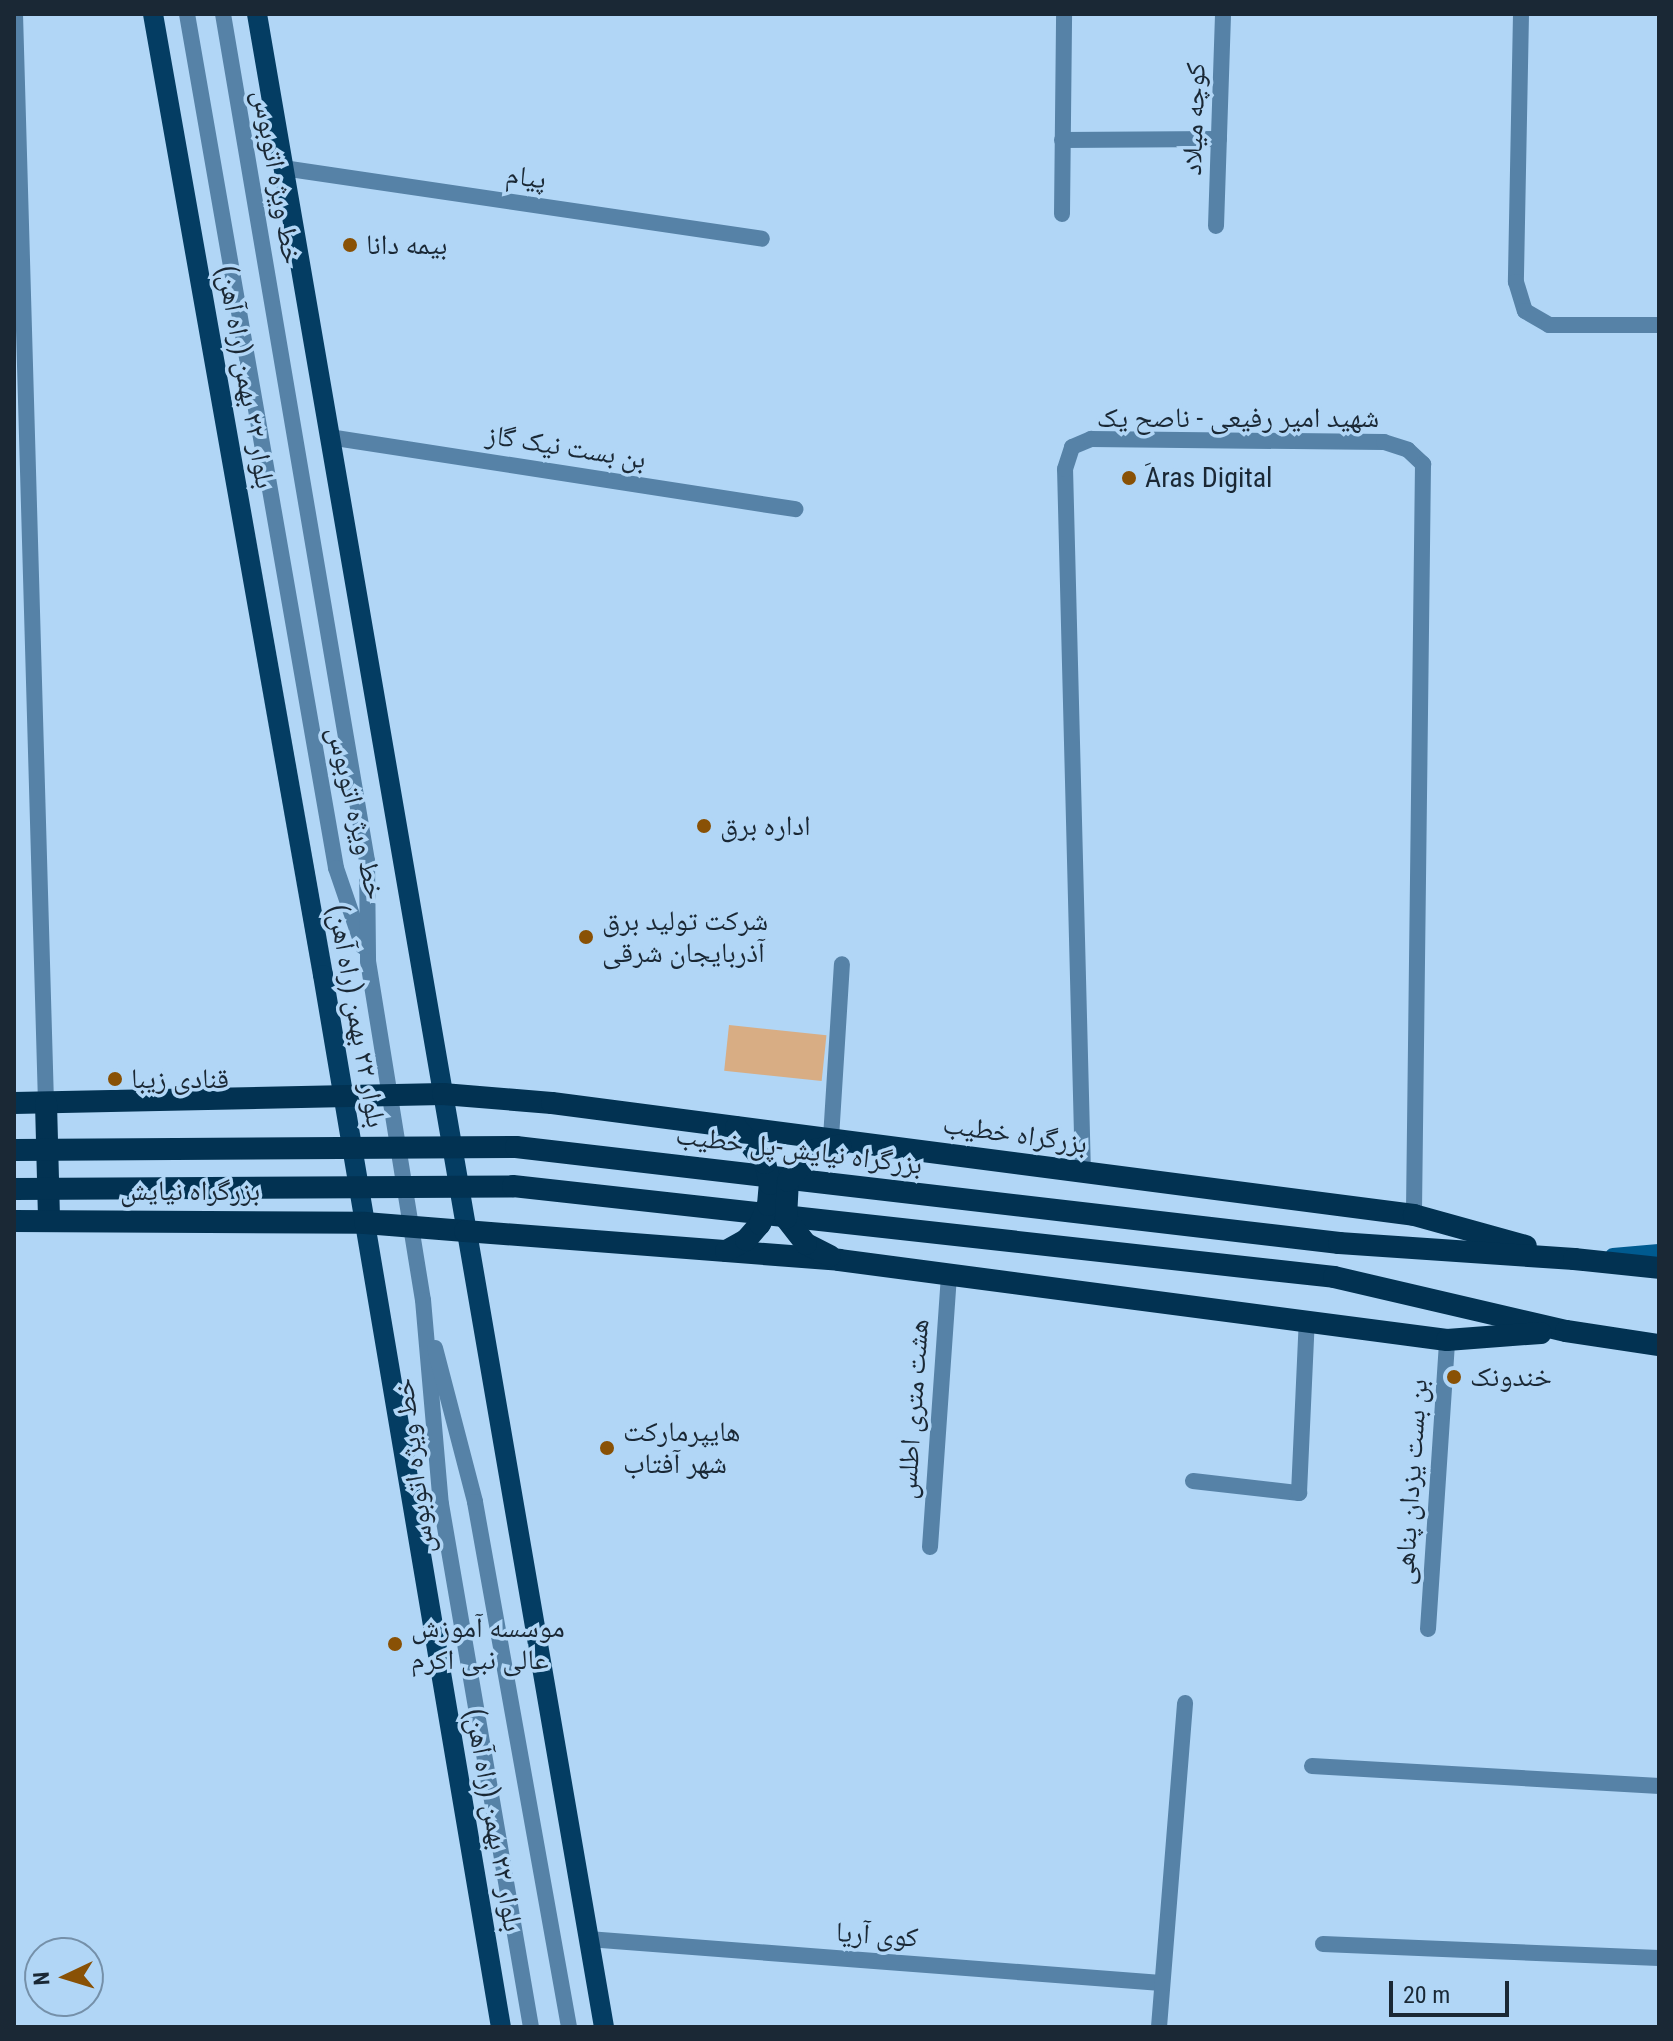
<!DOCTYPE html>
<meta charset="utf-8">
<style>
body{margin:0}
#map{position:relative;width:1673px;height:2041px;overflow:hidden;background:#b1d6f6;font-family:"Roboto Condensed","Noto Naskh Arabic",sans-serif}
div>[style]{position:absolute}
[style*='--x']{left:calc(var(--x)*1px);top:calc(var(--y)*1px);width:calc(var(--w)*1px);rotate:calc(var(--a)*1deg)}
.green>*{inset:0;background:#d8ad84;transform-origin:0 0}
.service>*{height:16px;margin:-8px;padding:0 8px;transform-origin:8px;border-radius:8px;background:#5682a7}
.minor>*{height:16px;margin:-8px;padding:0 8px;transform-origin:8px;border-radius:8px;background:#5682a7}
.secondary>*{height:16px;margin:-8px;padding:0 8px;transform-origin:8px;border-radius:8px;background:#005a8f}
.primary>*{height:20px;margin:-10px;padding:0 10px;transform-origin:10px;border-radius:10px;background:#043d63}
.trunk>*{height:22px;margin:-11px;padding:0 11px;transform-origin:11px;border-radius:11px;background:#023252}
.dots>*{width:22px;height:22px;translate:-50% -50%;box-sizing:border-box;border:4px solid #b1d6f6;border-radius:50%}
span{translate:-50% -50%;white-space:nowrap;text-align:center;line-height:1.15;-webkit-text-stroke:7px #b1d6f6;paint-order:stroke}
.street-label{font-size:28px;color:#1a2835}
.poi-label{font-size:28px;color:#1a2835}
.left{translate:0 -50%;text-align:left}
.frame{position:absolute;inset:0;border:16px solid #1a2835;pointer-events:none}
.north{position:absolute;left:24px;top:1937px;width:80px;height:80px;box-sizing:border-box;background:#b1d6f6;border:2px solid #7590a9;border-radius:50%;rotate:266deg;font-size:22px;font-weight:700;line-height:32px;text-align:center;color:#1a2835}
.north::after{content:'';display:block;margin:auto;width:28px;height:36px;background:#895105;clip-path:polygon(50% 0,100% 100%,50% 72%,0 100%)}
.scale{position:absolute;left:1389px;top:1981px;width:120px;height:36px;box-sizing:border-box;border:4px solid #1a2835;border-top:0;padding-left:10px;font-size:24px;line-height:28px;white-space:nowrap;color:#1a2835;-webkit-text-stroke:6px #b1d6f6;paint-order:stroke}
</style>
<div id="map">
<div class="green">
<i style="left:729px;top:1025px;width:98px;height:46px;rotate:6deg"></i>
</div>
<div class="service">
<i style="--x:187;--y:14;--w:867;--a:80.1"></i>
<i style="--x:336;--y:868;--w:83;--a:71.1"></i>
<i style="--x:223;--y:14;--w:859;--a:80.35"></i>
<i style="--x:367;--y:861;--w:100;--a:89.4"></i>
<i style="--x:368;--y:961;--w:343;--a:80.8"></i>
<i style="--x:423;--y:1300;--w:205;--a:85"></i>
<i style="--x:441;--y:1504;--w:531;--a:80.24"></i>
<i style="--x:435;--y:1348;--w:159;--a:75.4"></i>
<i style="--x:475;--y:1502;--w:533;--a:79.85"></i>
<i style="--x:1193;--y:1481;--w:107;--a:6.5"></i>
<i style="--x:1299;--y:1493;--w:174;--a:-87.4"></i>
<i style="--x:1428;--y:1629;--w:290;--a:-86.2"></i>
<i style="--x:1312;--y:1766;--w:348;--a:3.3"></i>
<i style="--x:1323;--y:1944;--w:336;--a:2.4"></i>
</div>
<div class="minor">
<i style="--x:15;--y:14;--w:1089;--a:88.37"></i>
<i style="--x:1521;--y:14;--w:268;--a:91.1"></i>
<i style="--x:1516;--y:282;--w:30;--a:73"></i>
<i style="--x:1525;--y:311;--w:28;--a:30"></i>
<i style="--x:1549;--y:325;--w:110;--a:0"></i>
<i style="--x:1062;--y:140;--w:157;--a:-0.4"></i>
<i style="--x:283;--y:168;--w:484;--a:8.4"></i>
<i style="--x:1062;--y:214;--w:200;--a:-89.4"></i>
<i style="--x:1216;--y:226;--w:212;--a:-88.1"></i>
<i style="--x:329;--y:437;--w:472;--a:8.8"></i>
<i style="--x:831;--y:1138;--w:174;--a:-86.4"></i>
<i style="--x:1083;--y:1174;--w:705;--a:-91.46"></i>
<i style="--x:1065;--y:469;--w:23;--a:-72"></i>
<i style="--x:1072;--y:447;--w:21;--a:-23"></i>
<i style="--x:1091;--y:439;--w:293;--a:0.6"></i>
<i style="--x:1384;--y:442;--w:25;--a:18"></i>
<i style="--x:1408;--y:450;--w:21;--a:43"></i>
<i style="--x:1423;--y:464;--w:751;--a:90.69"></i>
<i style="--x:930;--y:1547;--w:274;--a:-86"></i>
<i style="--x:588;--y:1939;--w:575;--a:4.39"></i>
<i style="--x:1159;--y:2027;--w:325;--a:-85.4"></i>
</div>
<div class="secondary">
<i style="--x:1613;--y:1256;--w:46;--a:-5"></i>
</div>
<div class="primary">
<i style="--x:153;--y:14;--w:976;--a:79.97"></i>
<i style="--x:323;--y:975;--w:1067;--a:80.4"></i>
<i style="--x:257;--y:14;--w:2043;--a:80.22"></i>
</div>
<div class="trunk">
<i style="--x:14;--y:1103;--w:429;--a:-1.2"></i>
<i style="--x:443;--y:1094;--w:109;--a:4.7"></i>
<i style="--x:552;--y:1103;--w:869;--a:7.4"></i>
<i style="--x:1414;--y:1215;--w:116;--a:15.5"></i>
<i style="--x:46;--y:1103;--w:118;--a:88.5"></i>
<i style="--x:14;--y:1150;--w:502;--a:-0.34"></i>
<i style="--x:516;--y:1147;--w:829;--a:6.65"></i>
<i style="--x:1339;--y:1243;--w:236;--a:3.9"></i>
<i style="--x:1574;--y:1259;--w:85;--a:6"></i>
<i style="--x:14;--y:1189;--w:499;--a:-0.3"></i>
<i style="--x:513;--y:1186;--w:826;--a:6.32"></i>
<i style="--x:1334;--y:1277;--w:238;--a:13.1"></i>
<i style="--x:1566;--y:1331;--w:94;--a:8.6"></i>
<i style="--x:14;--y:1221;--w:351;--a:0.3"></i>
<i style="--x:365;--y:1223;--w:100;--a:4.6"></i>
<i style="--x:465;--y:1231;--w:375;--a:4.4"></i>
<i style="--x:839;--y:1260;--w:613;--a:7.5"></i>
<i style="--x:1447;--y:1340;--w:94;--a:-4.3"></i>
<i style="--x:726;--y:1251;--w:23;--a:-29"></i>
<i style="--x:746;--y:1240;--w:21;--a:-49"></i>
<i style="--x:760;--y:1224;--w:21;--a:-67"></i>
<i style="--x:768;--y:1205;--w:21;--a:-85"></i>
<i style="--x:770;--y:1184;--w:22;--a:-103"></i>
<i style="--x:765;--y:1163;--w:46;--a:-128.9"></i>
<i style="--x:830;--y:1256;--w:27;--a:-153"></i>
<i style="--x:806;--y:1244;--w:33;--a:-128"></i>
<i style="--x:786;--y:1218;--w:37;--a:-87"></i>
<i style="--x:788;--y:1181;--w:40;--a:-50"></i>
<i style="--x:814;--y:1150;--w:27;--a:-10"></i>
</div>
<div class="dots">
<i style="left:350px;top:245px;background:#895105"></i>
<i style="left:1129px;top:478px;background:#895105"></i>
<i style="left:704px;top:826px;background:#895105"></i>
<i style="left:586px;top:937px;background:#895105"></i>
<i style="left:115px;top:1079px;background:#895105"></i>
<i style="left:1454px;top:1377px;background:#895105"></i>
<i style="left:607px;top:1448px;background:#895105"></i>
<i style="left:395px;top:1644px;background:#895105"></i>
</div>
<div class="street-label">
<span style="left:1194px;top:119px;rotate:-88deg">کوچه میلاد</span>
<span style="left:277px;top:177px;rotate:80deg">خط ویژه اتوبوس</span>
<span style="left:526px;top:177px;rotate:8deg">پیام</span>
<span style="left:246px;top:377px;rotate:80deg">بلوار ۲۲ بهمن (راه آهن)</span>
<span style="left:1238px;top:418px">شهید امیر رفیعی - ناصح یک</span>
<span style="left:566px;top:447px;rotate:9deg">بن بست نیک گاز</span>
<span style="left:356px;top:813px;rotate:77deg">خط ویژه اتوبوس</span>
<span style="left:357px;top:1016px;rotate:80deg">بلوار ۲۲ بهمن (راه آهن)</span>
<span style="left:1015px;top:1134px;rotate:8deg">بزرگراه خطیب</span>
<span style="left:799px;top:1150px;rotate:7deg">بزرگراه نیایش-پل خطیب</span>
<span style="left:190px;top:1191px">بزرگراه نیایش</span>
<span style="left:913px;top:1409px;rotate:-86deg">هشت متری اطلس</span>
<span style="left:414px;top:1466px;rotate:-97deg">خط ویژه اتوبوس</span>
<span style="left:1411px;top:1482px;rotate:-86deg">بن بست یزدان پناهی</span>
<span style="left:494px;top:1820px;rotate:80deg">بلوار ۲۲ بهمن (راه آهن)</span>
<span style="left:877px;top:1935px;rotate:4deg">کوی آریا</span>
</div>
<div class="poi-label">
<span class="left" style="left:366px;top:245px">بیمه دانا</span>
<span class="left" style="left:1145px;top:478px">َAras Digital</span>
<span class="left" style="left:720px;top:826px">اداره برق</span>
<span class="left" style="left:602px;top:937px">شرکت تولید برق<br>آذربایجان شرقی</span>
<span class="left" style="left:131px;top:1079px">قنادی زیبا</span>
<span class="left" style="left:1470px;top:1377px">خندونک</span>
<span class="left" style="left:623px;top:1448px">هایپرمارکت<br>شهر آفتاب</span>
<span class="left" style="left:411px;top:1644px">موسسه آموزش<br>عالی نبی اکرم</span>
</div>
<div class="frame"></div>
<div class="north">N</div>
<div class="scale">20 m</div>
</div>
